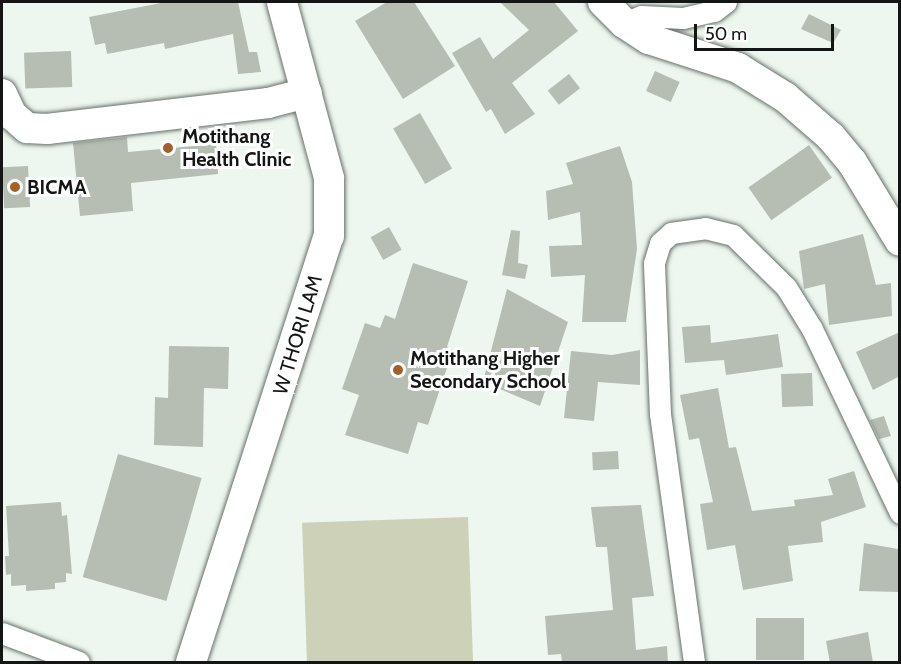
<!DOCTYPE html>
<style>
body{margin:0}
#map{position:relative;width:901px;height:664px;overflow:hidden;background:#edf7ef;font-family:Cabin,sans-serif}
div>[style]{position:absolute}
[style*='--x']{left:calc(var(--x)*1px);top:calc(var(--y)*1px);width:calc(var(--w)*1px);rotate:calc(var(--a)*1deg)}
.green>*{inset:0;background:#cdd1b7;transform-origin:0 0}
.building>*{inset:0;background:#b6bdb3;transform-origin:0 0}
.roads{filter:drop-shadow(0 0 2px #67706a) drop-shadow(0 0 2px #67706a)}
.street>*{height:21px;margin:-10.5px;padding:0 10.5px;transform-origin:10.5px;border-radius:10.5px;background:#fff}
.secondary>*{height:30px;margin:-15px;padding:0 15px;transform-origin:15px;border-radius:15px;background:#fff}
.dots>*{width:16px;height:16px;translate:-50% -50%;box-sizing:border-box;border:3px solid #fff;border-radius:50%}
span{translate:-50% -50%;white-space:nowrap;text-align:center;line-height:1.15;-webkit-text-stroke:6px #fff;paint-order:stroke}
.poi-label{font-size:20px;color:#131614;font-weight:700}
.left{translate:0 -50%;text-align:left}
.street-label{font-size:20px;color:#131614}
.frame{position:absolute;inset:0;border:3px solid #131614;pointer-events:none}
.scale{position:absolute;left:694px;top:24px;width:140px;height:27px;box-sizing:border-box;border:3px solid #131614;border-top:0;padding-left:8px;font-size:18px;line-height:21px;white-space:nowrap;color:#131614;-webkit-text-stroke:4px #fff;paint-order:stroke}
</style>
<div id="map">
<div class="green">
<i style="left:468px;top:517px;width:145px;height:166px;rotate:88deg"></i>
</div>
<div class="building">
<i style="clip-path:polygon(166px 2px,238px 2px,249px 52px,257px 52px,261px 72px,238px 74px,233px 34px,165px 49px,164px 43px,107px 54px,105px 43px,95px 45px,89px 17px)"></i>
<i style="clip-path:polygon(387px 2px,414px 2px,455px 66px,403px 99px,355px 21px)"></i>
<i style="clip-path:polygon(500px 2px,554px 2px,578px 31px,512px 83px,535px 114px,505px 134px,491px 109px,486px 112px,452px 53px,480px 37px,493px 59px,529px 30px)"></i>
<i style="clip-path:polygon(809px 14px,841px 30px,833px 43px,801px 29px)"></i>
<i style="left:71px;top:51px;width:36px;height:47px;rotate:88deg"></i>
<i style="left:655px;top:71px;width:27px;height:22px;rotate:24deg"></i>
<i style="left:569px;top:74px;width:18px;height:27px;rotate:52deg"></i>
<i style="left:420px;top:113px;width:64px;height:31px;rotate:60deg"></i>
<i style="clip-path:polygon(127px 137px,128px 152px,216px 144px,218px 174px,131px 183px,133px 211px,80px 216px,73px 143px)"></i>
<i style="left:809px;top:145px;width:40px;height:74px;rotate:55deg"></i>
<i style="clip-path:polygon(620px 146px,632px 182px,637px 249px,626px 322px,582px 322px,585px 275px,551px 277px,549px 246px,582px 245px,580px 212px,548px 220px,546px 191px,573px 184px,566px 163px)"></i>
<i style="left:28px;top:166px;width:41px;height:26px;rotate:87deg"></i>
<i style="left:389px;top:227px;width:26px;height:21px;rotate:61deg"></i>
<i style="clip-path:polygon(511px 230px,520px 231px,518px 263px,528px 265px,525px 279px,502px 275px)"></i>
<i style="clip-path:polygon(863px 234px,876px 285px,891px 283px,892px 316px,829px 325px,825px 284px,804px 289px,799px 251px)"></i>
<i style="clip-path:polygon(413px 263px,468px 281px,447px 347px,453px 350px,428px 425px,418px 422px,408px 454px,345px 435px,359px 395px,342px 389px,365px 323px,380px 328px,385px 315px,395px 319px)"></i>
<i style="clip-path:polygon(507px 289px,568px 322px,540px 406px,483px 382px)"></i>
<i style="clip-path:polygon(710px 325px,711px 343px,778px 334px,783px 367px,726px 375px,724px 360px,685px 363px,682px 327px)"></i>
<i style="clip-path:polygon(900px 332px,900px 376px,873px 390px,856px 352px)"></i>
<i style="clip-path:polygon(169px 346px,229px 347px,228px 389px,204px 388px,203px 447px,154px 445px,155px 397px,168px 398px)"></i>
<i style="clip-path:polygon(640px 350px,640px 385px,598px 382px,594px 421px,564px 418px,571px 351px,612px 355px)"></i>
<i style="left:812px;top:373px;width:33px;height:31px;rotate:88deg"></i>
<i style="clip-path:polygon(718px 388px,729px 448px,736px 447px,752px 511px,795px 506px,794px 500px,833px 495px,828px 479px,854px 471px,866px 507px,821px 522px,823px 542px,788px 546px,793px 581px,743px 590px,735px 545px,707px 550px,700px 504px,713px 502px,699px 438px,689px 440px,680px 395px)"></i>
<i style="clip-path:polygon(884px 416px,891px 436px,879px 439px,870px 420px)"></i>
<i style="left:618px;top:451px;width:18px;height:26px;rotate:87deg"></i>
<i style="left:118px;top:454px;width:87px;height:128px;rotate:16deg"></i>
<i style="clip-path:polygon(61px 502px,62px 516px,67px 515px,72px 574px,66px 573px,66px 582px,55px 583px,55px 589px,26px 591px,26px 585px,11px 586px,11px 574px,6px 575px,5px 556px,9px 556px,6px 506px)"></i>
<i style="clip-path:polygon(641px 505px,654px 596px,632px 598px,636px 650px,667px 646px,668px 663px,562px 663px,561px 654px,548px 655px,545px 616px,613px 610px,607px 547px,596px 547px,591px 507px)"></i>
<i style="clip-path:polygon(864px 543px,898px 549px,900px 592px,859px 591px)"></i>
<i style="left:756px;top:618px;width:48px;height:42px"></i>
<i style="clip-path:polygon(868px 632px,873px 663px,830px 663px,826px 641px)"></i>
</div>
<div class="roads">
<div class="street">
<i style="--x:624;--y:23;--w:18;--a:-22"></i>
<i style="--x:641;--y:16;--w:42;--a:2.7"></i>
<i style="--x:683;--y:18;--w:32;--a:-13"></i>
<i style="--x:714;--y:11;--w:15;--a:-37"></i>
<i style="--x:2;--y:633;--w:82;--a:20.6"></i>
<i style="--x:694;--y:662;--w:250;--a:-97.8"></i>
<i style="--x:660;--y:414;--w:151;--a:-92.3"></i>
<i style="--x:654;--y:263;--w:21;--a:-73"></i>
<i style="--x:660;--y:243;--w:15;--a:-42"></i>
<i style="--x:671;--y:233;--w:34;--a:-8"></i>
<i style="--x:705;--y:228;--w:29;--a:14"></i>
<i style="--x:733;--y:235;--w:74;--a:44.5"></i>
<i style="--x:786;--y:287;--w:49;--a:58.2"></i>
<i style="--x:812;--y:329;--w:204;--a:64.4"></i>
</div>
<div class="secondary">
<i style="--x:603;--y:2;--w:30;--a:45"></i>
<i style="--x:624;--y:23;--w:30;--a:33"></i>
<i style="--x:649;--y:39;--w:94;--a:18"></i>
<i style="--x:738;--y:68;--w:55;--a:31.7"></i>
<i style="--x:785;--y:97;--w:61;--a:41"></i>
<i style="--x:831;--y:137;--w:33;--a:50"></i>
<i style="--x:852;--y:162;--w:92;--a:58.7"></i>
<i style="--x:2;--y:94;--w:23;--a:65"></i>
<i style="--x:12;--y:115;--w:20;--a:41"></i>
<i style="--x:27;--y:128;--w:20;--a:3"></i>
<i style="--x:47;--y:129;--w:223;--a:-6.7"></i>
<i style="--x:268;--y:103;--w:40;--a:-14.4"></i>
<i style="--x:191;--y:662;--w:448;--a:-72.1"></i>
<i style="--x:329;--y:236;--w:58;--a:-90"></i>
<i style="--x:329;--y:178;--w:182;--a:-105"></i>
</div>
</div>
<div class="dots">
<i style="left:168px;top:148px;background:#a1612a"></i>
<i style="left:15px;top:187px;background:#a1612a"></i>
<i style="left:398px;top:370px;background:#a1612a"></i>
</div>
<div class="poi-label">
<span class="left" style="left:182px;top:148px">Motithang<br>Health Clinic</span>
<span class="left" style="left:27px;top:187px">BICMA</span>
<span class="left" style="left:410px;top:370px">Motithang Higher<br>Secondary School</span>
</div>
<div class="street-label">
<span style="left:298px;top:335px;rotate:-73deg">W THORI LAM</span>
</div>
<div class="frame"></div>
<div class="scale">50 m</div>
</div>
